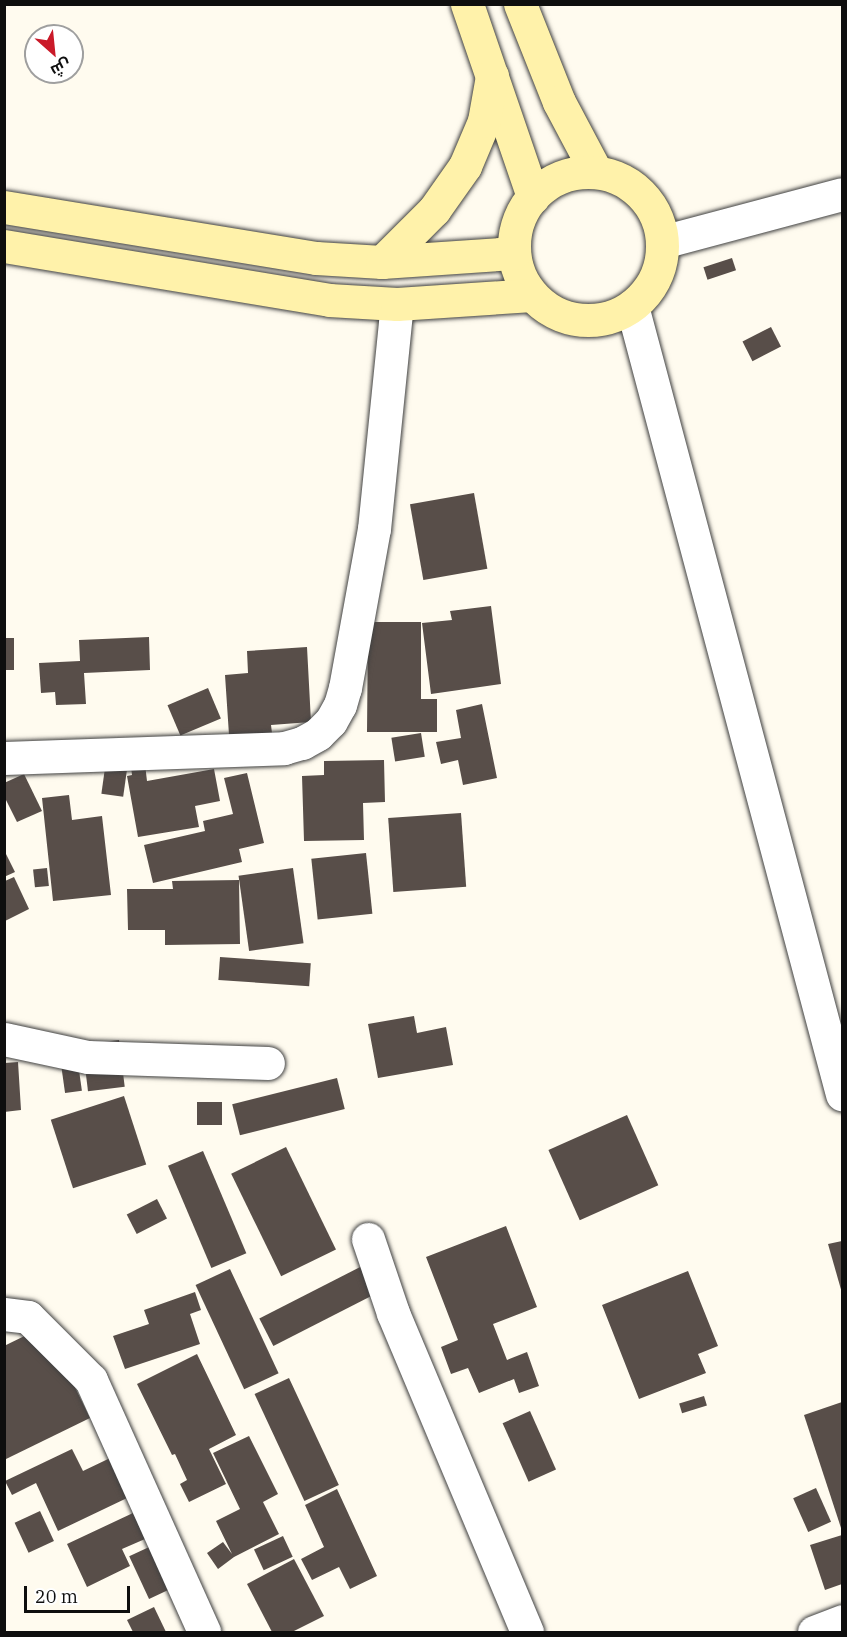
<!DOCTYPE html>
<meta charset="utf-8">
<style>
body{margin:0}
#map{position:relative;width:847px;height:1637px;overflow:hidden;background:#fffbef;font-family:"IBM Plex Serif",Cairo,serif}
div>[style]{position:absolute}
[style*='--x']{left:calc(var(--x)*1px);top:calc(var(--y)*1px);width:calc(var(--w)*1px);rotate:calc(var(--a)*1deg)}
.building>*{inset:0;background:#584e49;transform-origin:0 0}
.roads{filter:drop-shadow(0 0 2px #414141) drop-shadow(0 0 2px #414141)}
.minor>*{height:33px;margin:-16.5px;padding:0 16.5px;transform-origin:16.5px;border-radius:16.5px;background:#fff}
.tertiary>*{height:33px;margin:-16.5px;padding:0 16.5px;transform-origin:16.5px;border-radius:16.5px;background:#fff}
.secondary>*{height:33px;margin:-16.5px;padding:0 16.5px;transform-origin:16.5px;border-radius:16.5px;background:#fff2aa}
.secondary>.ring{margin:-16.5px;padding:0;box-sizing:content-box;background:none;border:33px solid #fff2aa;border-radius:50%}
span{translate:-50% -50%;white-space:nowrap;text-align:center;line-height:1.15;-webkit-text-stroke:6px #fff;paint-order:stroke}
.frame{position:absolute;inset:0;border:6px solid #0e0e0e;pointer-events:none}
.north{position:absolute;left:24px;top:24px;width:60px;height:60px;box-sizing:border-box;background:#fff;border:2px solid #9f9f9f;border-radius:50%;rotate:153deg;font-size:16px;font-weight:700;line-height:24px;text-align:center;color:#0e0e0e}
.north::after{content:'';display:block;margin:auto;width:21px;height:27px;background:#ca1a29;clip-path:polygon(50% 0,100% 100%,50% 72%,0 100%)}
.scale{position:absolute;left:24px;top:1586px;width:106px;height:27px;box-sizing:border-box;border:3px solid #0e0e0e;border-top:0;padding-left:8px;font-size:18px;line-height:21px;white-space:nowrap;color:#0e0e0e;-webkit-text-stroke:4px #fff;paint-order:stroke}
</style>
<div id="map">
<div class="building">
<i style="left:732px;top:258px;width:13px;height:30px;rotate:72deg"></i>
<i style="left:771px;top:327px;width:22px;height:32px;rotate:63deg"></i>
<i style="left:474px;top:493px;width:77px;height:65px;rotate:80deg"></i>
<i style="clip-path:polygon(491px 606px,501px 684px,431px 694px,422px 623px,452px 620px,450px 611px)"></i>
<i style="clip-path:polygon(368px 622px,421px 622px,421px 699px,437px 699px,437px 732px,367px 732px)"></i>
<i style="clip-path:polygon(149px 637px,150px 670px,84px 673px,86px 704px,56px 705px,55px 692px,41px 693px,39px 663px,80px 661px,79px 640px)"></i>
<i style="left:4px;top:638px;width:10px;height:32px"></i>
<i style="clip-path:polygon(307px 647px,311px 722px,271px 725px,272px 733px,229px 735px,225px 675px,248px 673px,247px 651px)"></i>
<i style="left:208px;top:688px;width:33px;height:44px;rotate:67deg"></i>
<i style="clip-path:polygon(482px 704px,497px 778px,463px 785px,458px 760px,441px 764px,436px 742px,461px 738px,456px 710px)"></i>
<i style="left:421px;top:733px;width:24px;height:30px;rotate:81deg"></i>
<i style="clip-path:polygon(144px 756px,147px 781px,214px 769px,220px 801px,195px 806px,199px 827px,138px 837px,127px 776px,132px 775px,130px 759px)"></i>
<i style="clip-path:polygon(384px 760px,385px 802px,363px 803px,364px 840px,304px 841px,302px 776px,324px 775px,324px 761px)"></i>
<i style="left:105px;top:768px;width:22px;height:26px;rotate:8deg"></i>
<i style="clip-path:polygon(247px 773px,264px 843px,239px 849px,242px 862px,153px 883px,144px 845px,205px 831px,203px 821px,233px 814px,224px 778px)"></i>
<i style="clip-path:polygon(24px 774px,42px 811px,17px 822px,4px 796px,4px 783px)"></i>
<i style="clip-path:polygon(69px 795px,72px 820px,102px 816px,111px 895px,53px 901px,42px 798px)"></i>
<i style="left:461px;top:813px;width:74px;height:73px;rotate:86deg"></i>
<i style="clip-path:polygon(4px 850px,15px 872px,4px 877px)"></i>
<i style="left:366px;top:853px;width:61px;height:55px;rotate:84deg"></i>
<i style="left:47px;top:868px;width:18px;height:14px;rotate:84deg"></i>
<i style="left:293px;top:868px;width:76px;height:55px;rotate:82deg"></i>
<i style="clip-path:polygon(14px 877px,29px 909px,5px 921px,5px 881px)"></i>
<i style="clip-path:polygon(239px 880px,240px 944px,165px 945px,165px 930px,128px 930px,127px 889px,173px 889px,172px 881px)"></i>
<i style="left:220px;top:957px;width:91px;height:23px;rotate:4deg"></i>
<i style="clip-path:polygon(414px 1016px,417px 1033px,446px 1027px,453px 1065px,378px 1078px,368px 1024px)"></i>
<i style="left:119px;top:1040px;width:47px;height:37px;rotate:83deg"></i>
<i style="clip-path:polygon(18px 1062px,21px 1110px,4px 1112px,4px 1063px)"></i>
<i style="left:78px;top:1063px;width:28px;height:17px;rotate:82deg"></i>
<i style="left:337px;top:1078px;width:32px;height:108px;rotate:76deg"></i>
<i style="left:124px;top:1096px;width:72px;height:77px;rotate:72deg"></i>
<i style="left:197px;top:1102px;width:25px;height:23px"></i>
<i style="left:627px;top:1115px;width:77px;height:86px;rotate:66deg"></i>
<i style="left:286px;top:1147px;width:114px;height:61px;rotate:64deg"></i>
<i style="left:203px;top:1151px;width:111px;height:38px;rotate:67deg"></i>
<i style="left:157px;top:1199px;width:22px;height:34px;rotate:63deg"></i>
<i style="clip-path:polygon(506px 1226px,537px 1307px,493px 1324px,507px 1360px,527px 1352px,539px 1386px,519px 1393px,514px 1379px,479px 1393px,468px 1368px,451px 1374px,441px 1347px,458px 1340px,426px 1257px)"></i>
<i style="clip-path:polygon(842px 1241px,842px 1293px,828px 1244px)"></i>
<i style="left:368px;top:1263px;width:31px;height:122px;rotate:63deg"></i>
<i style="left:230px;top:1269px;width:115px;height:38px;rotate:65deg"></i>
<i style="clip-path:polygon(688px 1271px,718px 1346px,698px 1354px,706px 1373px,639px 1399px,602px 1305px)"></i>
<i style="clip-path:polygon(195px 1292px,201px 1310px,190px 1314px,200px 1344px,125px 1369px,113px 1336px,149px 1324px,144px 1310px)"></i>
<i style="clip-path:polygon(45px 1326px,90px 1418px,4px 1460px,4px 1346px)"></i>
<i style="clip-path:polygon(197px 1354px,236px 1435px,209px 1449px,226px 1484px,189px 1502px,180px 1484px,187px 1480px,175px 1454px,172px 1455px,137px 1384px)"></i>
<i style="left:289px;top:1378px;width:118px;height:38px;rotate:65deg"></i>
<i style="left:704px;top:1396px;width:10px;height:26px;rotate:73deg"></i>
<i style="clip-path:polygon(842px 1402px,842px 1531px,804px 1415px)"></i>
<i style="left:530px;top:1411px;width:64px;height:30px;rotate:66deg"></i>
<i style="clip-path:polygon(249px 1436px,278px 1494px,263px 1502px,279px 1534px,234px 1557px,218px 1569px,207px 1553px,223px 1542px,232px 1554px,216px 1521px,240px 1509px,213px 1453px)"></i>
<i style="clip-path:polygon(72px 1449px,83px 1471px,129px 1449px,148px 1488px,58px 1531px,36px 1483px,12px 1495px,5px 1481px)"></i>
<i style="left:816px;top:1488px;width:37px;height:25px;rotate:66deg"></i>
<i style="clip-path:polygon(337px 1489px,377px 1576px,350px 1589px,339px 1567px,312px 1580px,301px 1559px,324px 1547px,305px 1505px)"></i>
<i style="left:40px;top:1511px;width:33px;height:28px;rotate:65deg"></i>
<i style="clip-path:polygon(133px 1513px,145px 1539px,122px 1549px,130px 1566px,87px 1587px,67px 1544px)"></i>
<i style="clip-path:polygon(842px 1535px,842px 1584px,825px 1590px,810px 1545px)"></i>
<i style="left:283px;top:1536px;width:23px;height:32px;rotate:65deg"></i>
<i style="left:160px;top:1542px;width:47px;height:34px;rotate:65deg"></i>
<i style="clip-path:polygon(294px 1559px,324px 1616px,292px 1632px,272px 1632px,247px 1584px)"></i>
<i style="clip-path:polygon(154px 1607px,166px 1632px,133px 1632px,127px 1620px)"></i>
</div>
<div class="roads">
<div class="minor">
<i style="--x:632;--y:306;--w:816;--a:75.08"></i>
<i style="--x:4;--y:758;--w:280;--a:-2"></i>
<i style="--x:284;--y:748;--w:19;--a:-16"></i>
<i style="--x:302;--y:743;--w:18;--a:-29"></i>
<i style="--x:318;--y:734;--w:18;--a:-45"></i>
<i style="--x:331;--y:721;--w:18;--a:-61"></i>
<i style="--x:340;--y:705;--w:18;--a:-74"></i>
<i style="--x:345;--y:688;--w:162;--a:-79.7"></i>
<i style="--x:374;--y:529;--w:226;--a:-84.2"></i>
<i style="--x:4;--y:1039;--w:86;--a:12.1"></i>
<i style="--x:88;--y:1057;--w:180;--a:1.9"></i>
<i style="--x:368;--y:1239;--w:78;--a:71.3"></i>
<i style="--x:393;--y:1313;--w:346;--a:67.2"></i>
<i style="--x:4;--y:1314;--w:24;--a:7"></i>
<i style="--x:28;--y:1317;--w:89;--a:45"></i>
<i style="--x:91;--y:1380;--w:276;--a:65.8"></i>
<i style="--x:814;--y:1632;--w:30;--a:-21"></i>
</div>
<div class="tertiary">
<i style="--x:662;--y:242;--w:186;--a:-14.9"></i>
</div>
<div class="secondary">
<i style="--x:467;--y:4;--w:204;--a:71.1"></i>
<i style="--x:520;--y:4;--w:105;--a:68.3"></i>
<i style="--x:559;--y:102;--w:79;--a:62.1"></i>
<i class="ring" style="left:514px;top:172px;width:115px;height:115px"></i>
<i style="--x:4;--y:207;--w:316;--a:9.3"></i>
<i style="--x:316;--y:258;--w:66;--a:3.5"></i>
<i style="--x:382;--y:262;--w:132;--a:-3.9"></i>
<i style="--x:4;--y:246;--w:329;--a:9.4"></i>
<i style="--x:329;--y:300;--w:68;--a:3.4"></i>
<i style="--x:397;--y:304;--w:135;--a:-3.8"></i>
<i style="--x:382;--y:262;--w:74;--a:-45"></i>
<i style="--x:434;--y:210;--w:54;--a:-54.8"></i>
<i style="--x:465;--y:166;--w:49;--a:-67.1"></i>
<i style="--x:484;--y:121;--w:46;--a:-79.9"></i>
</div>
</div>
<div class="frame"></div>
<div class="north">ش</div>
<div class="scale">20 m</div>
</div>
